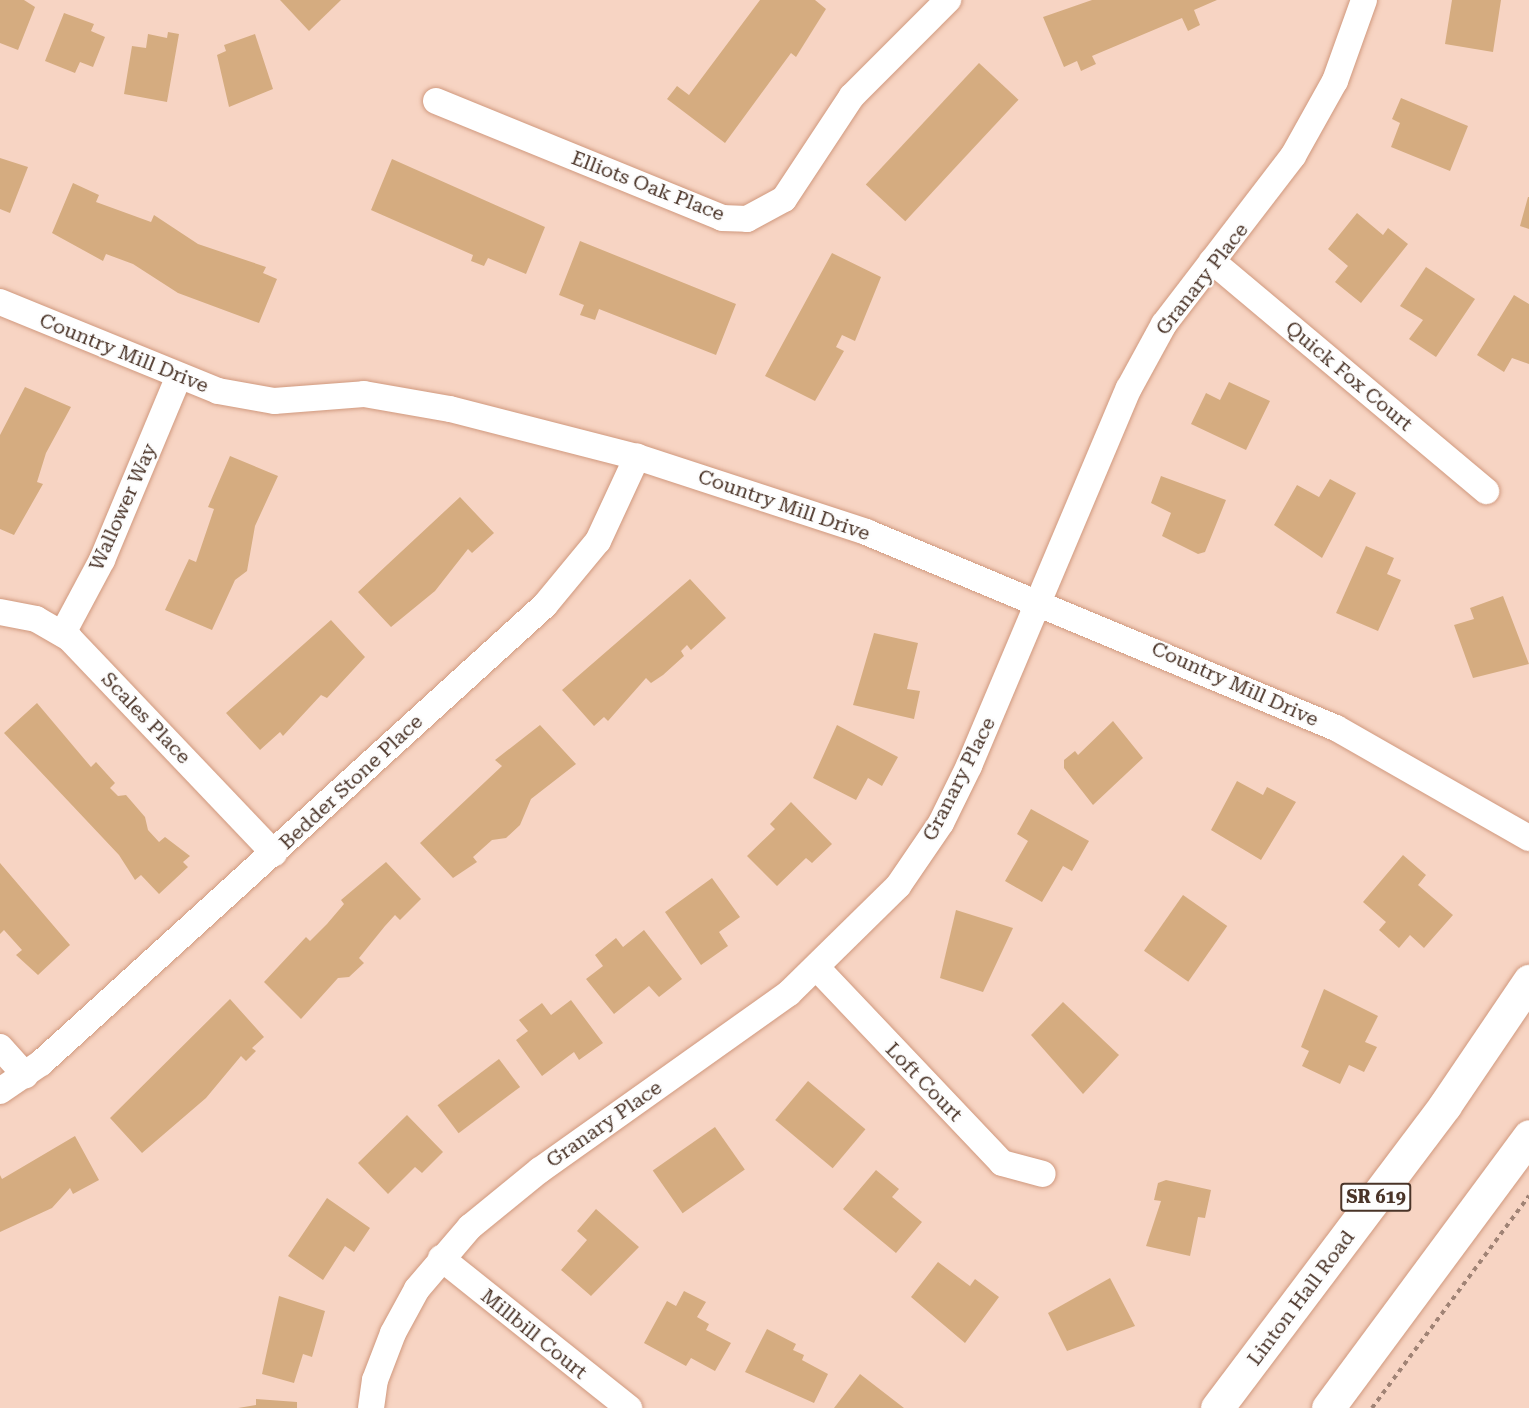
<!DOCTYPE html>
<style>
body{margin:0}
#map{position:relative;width:1529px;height:1408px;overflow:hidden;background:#f7d4c3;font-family:"Roboto Serif",serif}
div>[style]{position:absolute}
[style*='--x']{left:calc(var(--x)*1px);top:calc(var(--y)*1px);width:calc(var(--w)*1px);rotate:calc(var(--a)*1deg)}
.building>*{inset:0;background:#d5ac80;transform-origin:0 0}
.path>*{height:4px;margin-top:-2px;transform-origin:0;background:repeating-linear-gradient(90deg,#a08375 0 4.5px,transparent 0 9px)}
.roads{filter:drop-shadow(0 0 2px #d0997e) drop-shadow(0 0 2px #d0997e)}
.minor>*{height:26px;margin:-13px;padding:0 13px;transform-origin:13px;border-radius:13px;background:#fff}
.primary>*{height:33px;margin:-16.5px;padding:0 16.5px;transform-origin:16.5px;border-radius:16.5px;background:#fff}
span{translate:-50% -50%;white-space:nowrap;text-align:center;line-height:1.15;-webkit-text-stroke:4.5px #fdfdfd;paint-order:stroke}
.shield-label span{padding:2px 4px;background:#fdfdfd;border:2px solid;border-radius:4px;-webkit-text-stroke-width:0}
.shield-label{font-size:18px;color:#4a3428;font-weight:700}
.street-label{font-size:20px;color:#4a3428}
</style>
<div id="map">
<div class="building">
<i style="clip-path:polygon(0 0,24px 0,35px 7px,18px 50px,0 43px)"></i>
<i style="clip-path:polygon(280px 0,341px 0,309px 31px)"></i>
<i style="clip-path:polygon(760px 0,815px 0,826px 9px,796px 57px,791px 53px,725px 143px,667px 99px,677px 86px,689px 95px)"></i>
<i style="clip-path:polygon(1092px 0,1217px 0,1194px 10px,1200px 25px,1188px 31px,1182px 18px,1092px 56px,1096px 64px,1081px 71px,1077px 61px,1064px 67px,1043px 17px)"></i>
<i style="clip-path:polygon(1452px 0,1501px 0,1493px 52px,1445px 44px)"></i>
<i style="clip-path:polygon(64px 13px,94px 24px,91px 31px,105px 37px,93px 67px,80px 62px,75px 73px,45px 61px)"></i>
<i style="clip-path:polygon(168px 32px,179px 34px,167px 102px,124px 94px,132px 46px,146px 48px,148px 34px,167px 38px)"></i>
<i style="clip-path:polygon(255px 34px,273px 89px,229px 107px,217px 55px,226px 51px,224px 45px)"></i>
<i style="left:979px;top:63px;width:54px;height:166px;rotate:43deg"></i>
<i style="clip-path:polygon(1401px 98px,1468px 126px,1450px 171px,1391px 147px,1400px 123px,1392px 119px)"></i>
<i style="clip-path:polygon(0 158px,28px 167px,10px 213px,0 209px)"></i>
<i style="clip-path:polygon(392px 159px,545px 227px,526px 274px,488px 258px,484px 266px,471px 261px,473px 255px,371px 210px)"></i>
<i style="clip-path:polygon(73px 183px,99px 195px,96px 202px,151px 222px,154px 215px,198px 244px,266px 267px,263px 273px,277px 279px,259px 323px,178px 293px,133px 264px,106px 254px,103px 261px,52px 233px)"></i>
<i style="clip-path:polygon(1528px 197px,1529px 197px,1529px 229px,1520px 226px)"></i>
<i style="clip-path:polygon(1357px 213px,1383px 235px,1388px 228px,1408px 244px,1361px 303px,1335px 282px,1348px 266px,1328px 249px)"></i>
<i style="clip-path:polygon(580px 241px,736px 304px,716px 355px,599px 309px,595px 320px,580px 315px,584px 305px,559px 295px)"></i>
<i style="clip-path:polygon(832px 253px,881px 277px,855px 341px,842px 335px,836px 347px,844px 351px,815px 401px,765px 376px)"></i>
<i style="clip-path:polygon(1426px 267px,1475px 299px,1436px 357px,1409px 339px,1423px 320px,1400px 306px)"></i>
<i style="clip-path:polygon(1514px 295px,1529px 304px,1529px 364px,1512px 358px,1504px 372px,1477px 355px)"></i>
<i style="clip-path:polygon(1229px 382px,1270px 401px,1246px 450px,1191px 424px,1206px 393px,1220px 400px)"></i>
<i style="clip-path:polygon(25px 387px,71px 407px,46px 453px,37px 482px,43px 484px,14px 535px,0 529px,0 435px)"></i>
<i style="clip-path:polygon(230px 456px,278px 476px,255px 526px,247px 571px,235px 580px,212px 630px,165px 610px,189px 559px,196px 562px,214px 509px,208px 507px)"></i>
<i style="clip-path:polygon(1161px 476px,1226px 500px,1205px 552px,1198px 554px,1162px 536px,1171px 513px,1151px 503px)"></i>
<i style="clip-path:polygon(1330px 479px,1356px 493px,1322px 558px,1274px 525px,1297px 485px,1319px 497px)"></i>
<i style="clip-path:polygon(460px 497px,494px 533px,472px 553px,468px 549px,435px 591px,391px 627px,358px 592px)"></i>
<i style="clip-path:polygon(1366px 546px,1394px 558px,1387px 574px,1401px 580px,1378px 631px,1336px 613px)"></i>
<i style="clip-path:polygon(690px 579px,726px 618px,691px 650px,687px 645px,681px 651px,684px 656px,663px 675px,651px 683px,646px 678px,608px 721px,604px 717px,594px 726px,562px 690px)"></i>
<i style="clip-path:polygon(1503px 596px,1529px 664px,1473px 678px,1454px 625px,1474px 619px,1470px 608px)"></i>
<i style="clip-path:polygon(331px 620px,365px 657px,327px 698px,321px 695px,283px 736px,280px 732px,260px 750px,226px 713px)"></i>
<i style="clip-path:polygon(874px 633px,918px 643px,907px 689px,920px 691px,914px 719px,853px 705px)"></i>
<i style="clip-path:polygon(37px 703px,91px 767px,96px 762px,115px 783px,110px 788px,118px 796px,126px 795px,145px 817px,148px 830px,159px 842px,165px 837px,190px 856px,183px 862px,188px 867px,159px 894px,141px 875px,135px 880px,119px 855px,4px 733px)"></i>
<i style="clip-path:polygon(1113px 721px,1143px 758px,1093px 805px,1064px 768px,1064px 760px,1075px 751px,1078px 755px)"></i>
<i style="clip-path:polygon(540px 725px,576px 764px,531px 799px,520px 825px,506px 838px,492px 840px,473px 857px,477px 862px,453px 878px,420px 843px,502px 766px,495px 760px)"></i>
<i style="clip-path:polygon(837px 725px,898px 757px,882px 786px,868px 778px,856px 800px,813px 778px)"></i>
<i style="clip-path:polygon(1237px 781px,1263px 795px,1267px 787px,1296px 802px,1261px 860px,1211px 830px)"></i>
<i style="clip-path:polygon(791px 802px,832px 844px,812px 863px,806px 858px,777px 886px,747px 856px,775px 829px,770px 824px)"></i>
<i style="clip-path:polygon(1031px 809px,1089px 841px,1072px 871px,1063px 866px,1042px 902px,1005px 881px,1028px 841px,1017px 834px)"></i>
<i style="clip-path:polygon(1403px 855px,1426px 875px,1418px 885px,1453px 915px,1424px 948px,1410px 935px,1399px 948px,1379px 930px,1386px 922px,1363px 902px)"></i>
<i style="clip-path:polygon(386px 862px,421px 899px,400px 920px,395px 915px,385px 926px,359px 958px,364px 963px,349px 977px,338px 978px,301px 1019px,264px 982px,306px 937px,310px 941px,327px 924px,344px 904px,341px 900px)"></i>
<i style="clip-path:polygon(0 863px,70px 945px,38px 975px,16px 955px,22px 950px,4px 930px,0 934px)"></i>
<i style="clip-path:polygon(712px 878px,740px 917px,719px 932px,728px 946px,701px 965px,665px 912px)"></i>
<i style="left:1183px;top:895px;width:54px;height:68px;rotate:35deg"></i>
<i style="clip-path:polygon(956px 910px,1013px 928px,983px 992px,940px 978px)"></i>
<i style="clip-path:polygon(644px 930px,682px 979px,659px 997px,649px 986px,614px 1014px,586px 979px,603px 966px,595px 955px,616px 938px,623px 947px)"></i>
<i style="clip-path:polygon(1324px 989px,1378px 1016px,1365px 1042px,1377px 1047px,1364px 1072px,1349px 1065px,1340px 1084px,1302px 1066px,1309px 1051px,1301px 1047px)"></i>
<i style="clip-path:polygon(230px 999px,264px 1037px,252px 1048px,256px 1051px,246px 1061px,241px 1056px,206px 1098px,142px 1153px,110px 1118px)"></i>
<i style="clip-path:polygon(571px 1000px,603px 1043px,579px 1060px,574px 1052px,542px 1076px,516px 1040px,528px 1031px,519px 1020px,542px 1003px,551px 1015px)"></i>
<i style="clip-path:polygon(1063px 1002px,1119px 1055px,1083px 1094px,1031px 1035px)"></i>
<i style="left:499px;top:1059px;width:35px;height:77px;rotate:53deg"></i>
<i style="left:808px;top:1081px;width:75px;height:51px;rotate:40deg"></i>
<i style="clip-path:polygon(407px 1115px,443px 1152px,422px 1173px,415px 1167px,388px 1194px,358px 1163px)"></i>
<i style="left:715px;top:1127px;width:52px;height:76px;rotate:55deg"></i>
<i style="clip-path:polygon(75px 1136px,99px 1180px,73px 1194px,70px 1188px,52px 1208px,0 1232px,0 1175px,2px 1179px)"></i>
<i style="clip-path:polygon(876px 1170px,899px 1189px,892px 1197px,922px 1222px,896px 1253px,843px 1209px)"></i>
<i style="clip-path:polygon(1166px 1180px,1211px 1190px,1205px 1218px,1198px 1217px,1190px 1256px,1146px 1246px,1161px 1201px,1154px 1200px,1158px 1183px)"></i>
<i style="clip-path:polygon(327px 1198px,370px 1228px,354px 1252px,345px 1246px,323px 1280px,288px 1256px)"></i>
<i style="clip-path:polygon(596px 1209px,639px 1247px,591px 1296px,561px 1270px,587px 1240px,577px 1231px)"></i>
<i style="clip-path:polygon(938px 1262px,970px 1286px,975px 1279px,999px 1297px,965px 1343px,911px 1297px)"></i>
<i style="clip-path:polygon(1110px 1278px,1135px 1326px,1067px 1351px,1048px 1313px)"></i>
<i style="clip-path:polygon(684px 1291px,706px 1302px,697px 1317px,709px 1324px,706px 1330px,731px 1343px,715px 1371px,691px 1358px,686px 1366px,644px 1343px,667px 1301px,676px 1306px)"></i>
<i style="clip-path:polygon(279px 1296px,325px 1311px,312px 1357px,303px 1354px,294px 1383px,262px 1374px)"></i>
<i style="clip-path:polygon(767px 1329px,796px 1344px,793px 1350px,804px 1355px,802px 1360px,828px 1374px,814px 1403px,745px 1372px)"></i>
<i style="clip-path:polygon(860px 1374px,904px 1408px,834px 1408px)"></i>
<i style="clip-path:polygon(256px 1399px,297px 1402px,297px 1408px,238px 1408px,256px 1405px)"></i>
</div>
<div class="path">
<i style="--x:1372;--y:1408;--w:264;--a:-53.5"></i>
</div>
<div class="roads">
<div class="minor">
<i style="--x:436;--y:101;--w:309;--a:22.2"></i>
<i style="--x:722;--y:218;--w:25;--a:2"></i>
<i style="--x:747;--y:219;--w:42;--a:-28.4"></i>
<i style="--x:784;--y:199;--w:123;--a:-56.6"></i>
<i style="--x:852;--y:96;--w:136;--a:-45"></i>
<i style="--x:1212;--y:261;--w:358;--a:40"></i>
<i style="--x:0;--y:302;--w:235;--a:22.2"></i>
<i style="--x:218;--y:391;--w:57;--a:10.1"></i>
<i style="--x:274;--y:401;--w:90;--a:-4.4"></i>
<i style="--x:364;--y:394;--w:87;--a:9.9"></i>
<i style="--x:450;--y:409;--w:193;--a:14.4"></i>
<i style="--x:637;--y:457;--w:241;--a:18.1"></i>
<i style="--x:866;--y:532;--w:509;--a:22.64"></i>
<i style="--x:1336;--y:728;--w:222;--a:29.7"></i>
<i style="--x:0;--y:612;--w:37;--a:11"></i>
<i style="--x:36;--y:619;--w:39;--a:30"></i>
<i style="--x:70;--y:639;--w:296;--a:46.4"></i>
<i style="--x:63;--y:633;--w:83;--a:-61.9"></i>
<i style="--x:102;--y:560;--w:197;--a:-67.3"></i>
<i style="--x:818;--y:969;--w:267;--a:46.5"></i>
<i style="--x:1002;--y:1163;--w:42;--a:15"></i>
<i style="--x:0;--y:1047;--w:38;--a:48"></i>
<i style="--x:0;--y:1091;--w:50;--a:-34.3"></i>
<i style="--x:41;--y:1063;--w:681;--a:-42.26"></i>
<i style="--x:545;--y:605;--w:83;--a:-50.4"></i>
<i style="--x:598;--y:541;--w:93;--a:-65.1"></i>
<i style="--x:441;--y:1258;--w:241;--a:38.6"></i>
<i style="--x:371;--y:1408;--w:28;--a:-82"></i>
<i style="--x:375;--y:1380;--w:50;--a:-69"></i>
<i style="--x:393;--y:1333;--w:50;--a:-61.4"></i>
<i style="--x:417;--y:1289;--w:82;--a:-49.5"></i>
<i style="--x:470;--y:1227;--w:90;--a:-39.2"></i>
<i style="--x:540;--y:1170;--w:305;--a:-35.4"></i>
<i style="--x:789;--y:993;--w:153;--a:-44.5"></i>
<i style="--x:898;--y:886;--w:76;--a:-55.7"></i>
<i style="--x:941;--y:823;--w:64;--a:-63.8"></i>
<i style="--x:969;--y:766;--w:410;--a:-67.1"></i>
<i style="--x:1129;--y:388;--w:73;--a:-61.3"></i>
<i style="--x:1164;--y:324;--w:212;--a:-52.5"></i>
<i style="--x:1293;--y:156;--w:86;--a:-60.8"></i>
<i style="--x:1335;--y:81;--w:86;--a:-70.3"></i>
</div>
<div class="primary">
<i style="--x:1217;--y:1408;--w:379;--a:-53"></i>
<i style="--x:1445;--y:1105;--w:150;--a:-55.9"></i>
<i style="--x:1328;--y:1408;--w:338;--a:-53.5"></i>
</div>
</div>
<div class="shield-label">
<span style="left:1376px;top:1197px">SR 619</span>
</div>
<div class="street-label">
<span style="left:648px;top:186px;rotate:21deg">Elliots Oak Place</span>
<span style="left:1202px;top:279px;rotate:-52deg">Granary Place</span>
<span style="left:124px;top:353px;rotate:22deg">Country Mill Drive</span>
<span style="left:1349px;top:376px;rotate:40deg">Quick Fox Court</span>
<span style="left:784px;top:505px;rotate:19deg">Country Mill Drive</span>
<span style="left:123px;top:507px;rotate:-66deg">Wallower Way</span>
<span style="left:1235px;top:684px;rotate:24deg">Country Mill Drive</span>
<span style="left:146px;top:718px;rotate:46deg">Scales Place</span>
<span style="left:959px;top:779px;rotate:-63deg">Granary Place</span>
<span style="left:351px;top:782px;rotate:-43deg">Bedder Stone Place</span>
<span style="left:924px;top:1082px;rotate:46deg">Loft Court</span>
<span style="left:604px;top:1124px;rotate:-35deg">Granary Place</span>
<span style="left:1301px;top:1298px;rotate:-53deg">Linton Hall Road</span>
<span style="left:534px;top:1334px;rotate:39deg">Millbill Court</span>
</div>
</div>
